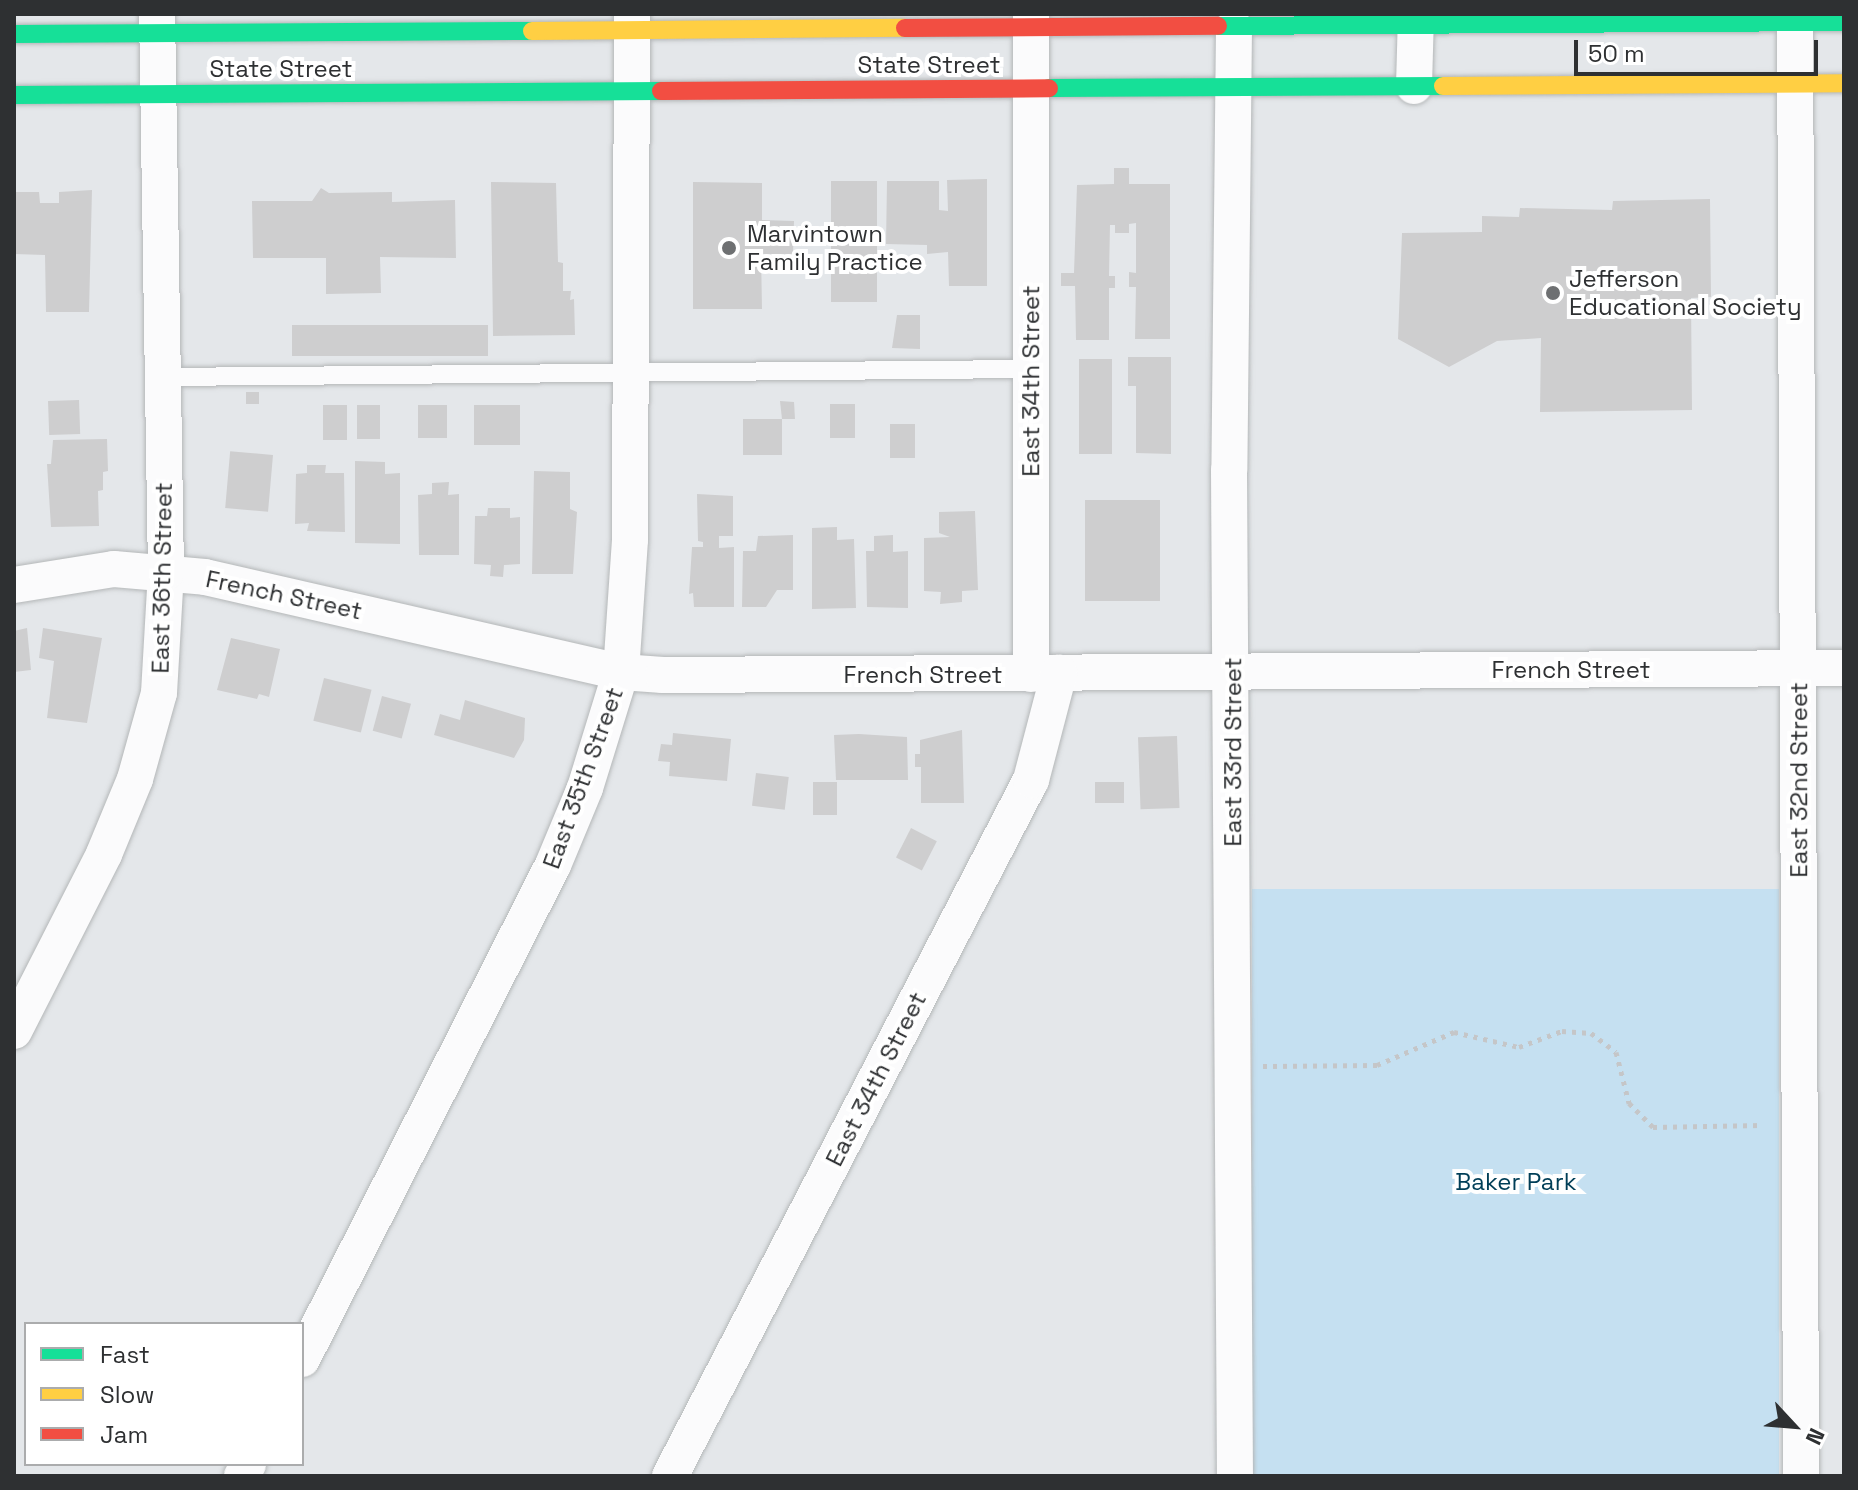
<!DOCTYPE html>
<style>
body{margin:0}
#map{position:relative;width:1858px;height:1490px;overflow:hidden;background:#e4e7ea;font-family:"Space Grotesk",sans-serif}
div>[style]{position:absolute}
[style*='--x']{left:calc(var(--x)*1px);top:calc(var(--y)*1px);width:calc(var(--w)*1px);rotate:calc(var(--a)*1deg)}
.green>*{inset:0;background:#c5e0f1;transform-origin:0 0}
.building>*{inset:0;background:#cececf;transform-origin:0 0}
.path>*{height:5px;margin-top:-2.5px;transform-origin:0;background:repeating-linear-gradient(90deg,#c5c6c8 0 4px,transparent 0 10px)}
.roads{filter:drop-shadow(0 0 2px #b4b7b8) drop-shadow(0 0 2px #b4b7b8)}
.lane>*{height:18px;margin:-9px;padding:0 9px;transform-origin:9px;border-radius:9px;background:#fbfbfc}
.street>*{height:36px;margin:-18px;padding:0 18px;transform-origin:18px;border-radius:18px;background:#fbfbfc}
.fast>*{height:18px;margin:-9px;padding:0 9px;transform-origin:9px;border-radius:9px;background:#16e098}
.slow>*{height:18px;margin:-9px;padding:0 9px;transform-origin:9px;border-radius:9px;background:#ffcf43}
.jam>*{height:18px;margin:-9px;padding:0 9px;transform-origin:9px;border-radius:9px;background:#f24e42}
.dots>*{width:22px;height:22px;translate:-50% -50%;box-sizing:border-box;border:4px solid #fff;border-radius:50%}
span{translate:-50% -50%;white-space:nowrap;text-align:center;line-height:1.15;-webkit-text-stroke:8px #fff;paint-order:stroke}
.street-label{font-size:24px;color:#2e3032}
.poi-label{font-size:24px;color:#2e3032}
.left{translate:0 -50%;text-align:left}
.park-label{font-size:24px;color:#003e57}
.frame{position:absolute;inset:0;border:16px solid #2e3032;pointer-events:none}
.legend{position:absolute;left:24px;top:1322px;width:280px;height:144px;box-sizing:border-box;background:#fff;border:2px solid #abacad;margin:0;padding:10px 14px;list-style:none;font-size:24px;color:#2e3032}
.legend li{display:flex;align-items:center;gap:16px;height:40px}
.legend b{width:40px;border:2px solid #abacad}
.north{position:absolute;left:1754px;top:1386px;width:80px;height:80px;-webkit-text-stroke:6px #fff;paint-order:stroke;rotate:116deg;font-size:22px;font-weight:700;line-height:32px;text-align:center;color:#2e3032}
.north::after{content:'';display:block;margin:auto;width:28px;height:36px;background:#2e3032;clip-path:polygon(50% 0,100% 100%,50% 72%,0 100%)}
.scale{position:absolute;left:1574px;top:40px;width:244px;height:36px;box-sizing:border-box;border:4px solid #2e3032;border-top:0;padding-left:10px;font-size:24px;line-height:28px;white-space:nowrap;color:#2e3032;-webkit-text-stroke:6px #fff;paint-order:stroke}
</style>
<div id="map">
<div class="green">
<i style="left:1252px;top:889px;width:527px;height:587px"></i>
</div>
<div class="building">
<i style="clip-path:polygon(1114px 168px,1129px 168px,1129px 184px,1170px 184px,1170px 339px,1135px 339px,1136px 287px,1129px 287px,1129px 272px,1136px 273px,1136px 223px,1129px 224px,1129px 233px,1115px 233px,1115px 225px,1110px 225px,1109px 276px,1115px 276px,1115px 288px,1109px 288px,1109px 340px,1076px 340px,1075px 286px,1061px 286px,1061px 273px,1074px 273px,1077px 185px,1114px 184px)"></i>
<i style="clip-path:polygon(987px 179px,987px 286px,949px 286px,948px 252px,927px 254px,927px 245px,886px 244px,887px 181px,939px 181px,939px 210px,948px 211px,947px 180px)"></i>
<i style="left:877px;top:181px;width:121px;height:46px;rotate:90deg"></i>
<i style="clip-path:polygon(491px 182px,556px 183px,558px 262px,563px 263px,563px 291px,571px 291px,570px 300px,574px 299px,575px 335px,493px 336px)"></i>
<i style="clip-path:polygon(693px 182px,762px 183px,762px 220px,794px 221px,793px 254px,761px 254px,762px 309px,693px 309px)"></i>
<i style="clip-path:polygon(321px 188px,329px 193px,392px 192px,392px 202px,455px 200px,456px 258px,380px 257px,381px 293px,326px 294px,326px 258px,253px 258px,252px 201px,312px 201px)"></i>
<i style="clip-path:polygon(92px 190px,89px 312px,46px 312px,45px 255px,14px 254px,14px 192px,39px 192px,40px 203px,59px 203px,59px 192px)"></i>
<i style="clip-path:polygon(1710px 199px,1711px 297px,1691px 298px,1692px 410px,1540px 412px,1541px 338px,1497px 341px,1449px 367px,1398px 339px,1402px 233px,1482px 232px,1482px 216px,1519px 217px,1520px 208px,1612px 210px,1613px 201px)"></i>
<i style="clip-path:polygon(897px 315px,920px 315px,920px 349px,892px 348px)"></i>
<i style="left:292px;top:325px;width:196px;height:31px"></i>
<i style="clip-path:polygon(1128px 357px,1171px 357px,1171px 454px,1136px 453px,1136px 386px,1128px 386px)"></i>
<i style="left:1079px;top:359px;width:33px;height:95px"></i>
<i style="left:246px;top:392px;width:13px;height:12px"></i>
<i style="left:79px;top:400px;width:34px;height:31px;rotate:88deg"></i>
<i style="clip-path:polygon(780px 401px,794px 402px,795px 419px,782px 419px)"></i>
<i style="left:830px;top:404px;width:25px;height:34px"></i>
<i style="left:323px;top:405px;width:24px;height:35px"></i>
<i style="left:357px;top:405px;width:23px;height:34px"></i>
<i style="left:418px;top:405px;width:29px;height:33px"></i>
<i style="left:520px;top:405px;width:40px;height:46px;rotate:90deg"></i>
<i style="left:743px;top:419px;width:39px;height:36px"></i>
<i style="left:890px;top:424px;width:25px;height:34px"></i>
<i style="clip-path:polygon(107px 439px,108px 471px,103px 472px,103px 490px,98px 491px,99px 526px,51px 527px,47px 464px,51px 464px,53px 440px)"></i>
<i style="left:273px;top:455px;width:57px;height:43px;rotate:95deg"></i>
<i style="clip-path:polygon(355px 461px,385px 462px,385px 474px,400px 473px,400px 544px,355px 543px)"></i>
<i style="clip-path:polygon(307px 465px,326px 465px,325px 473px,344px 473px,345px 532px,307px 531px,309px 523px,295px 524px,296px 474px,307px 473px)"></i>
<i style="clip-path:polygon(534px 471px,570px 472px,570px 509px,577px 512px,573px 574px,532px 574px)"></i>
<i style="clip-path:polygon(449px 482px,448px 495px,459px 494px,459px 555px,419px 555px,418px 495px,432px 494px,432px 483px)"></i>
<i style="clip-path:polygon(697px 494px,733px 496px,733px 536px,719px 536px,719px 548px,734px 547px,734px 607px,694px 607px,693px 593px,689px 594px,692px 547px,703px 547px,703px 542px,698px 541px)"></i>
<i style="left:1085px;top:500px;width:75px;height:101px"></i>
<i style="clip-path:polygon(488px 508px,510px 508px,510px 518px,520px 517px,520px 564px,504px 565px,503px 577px,490px 576px,491px 565px,474px 564px,475px 516px,487px 516px)"></i>
<i style="clip-path:polygon(975px 511px,978px 590px,962px 591px,962px 602px,940px 604px,941px 592px,924px 591px,924px 538px,950px 537px,939px 533px,939px 512px)"></i>
<i style="clip-path:polygon(837px 527px,837px 540px,854px 539px,856px 608px,812px 609px,812px 528px)"></i>
<i style="clip-path:polygon(793px 535px,793px 590px,777px 590px,766px 607px,742px 607px,743px 551px,756px 551px,758px 536px)"></i>
<i style="clip-path:polygon(893px 535px,893px 552px,908px 551px,908px 608px,867px 607px,866px 551px,874px 551px,874px 536px)"></i>
<i style="clip-path:polygon(27px 628px,31px 670px,14px 672px,14px 631px)"></i>
<i style="clip-path:polygon(43px 628px,102px 638px,87px 723px,47px 718px,54px 661px,39px 658px)"></i>
<i style="clip-path:polygon(231px 638px,280px 649px,269px 697px,259px 694px,257px 699px,217px 690px)"></i>
<i style="left:324px;top:678px;width:49px;height:44px;rotate:14deg"></i>
<i style="left:382px;top:696px;width:30px;height:36px;rotate:15deg"></i>
<i style="clip-path:polygon(465px 700px,525px 718px,524px 740px,514px 758px,434px 735px,440px 714px,460px 720px)"></i>
<i style="clip-path:polygon(962px 730px,964px 803px,921px 803px,921px 767px,915px 767px,915px 754px,920px 754px,920px 740px)"></i>
<i style="clip-path:polygon(673px 733px,731px 739px,727px 781px,669px 776px,670px 762px,658px 761px,661px 744px,672px 745px)"></i>
<i style="clip-path:polygon(859px 734px,907px 737px,908px 780px,836px 780px,834px 735px)"></i>
<i style="left:1177px;top:736px;width:72px;height:39px;rotate:88deg"></i>
<i style="left:756px;top:773px;width:33px;height:33px;rotate:7deg"></i>
<i style="left:813px;top:782px;width:24px;height:33px"></i>
<i style="left:1095px;top:782px;width:29px;height:21px"></i>
<i style="left:911px;top:828px;width:29px;height:33px;rotate:27deg"></i>
</div>
<div class="path">
<i style="--x:1263;--y:1066;--w:114;--a:-0.5"></i>
<i style="--x:1377;--y:1065;--w:84;--a:-23.2"></i>
<i style="--x:1454;--y:1032;--w:67;--a:13"></i>
<i style="--x:1519;--y:1047;--w:46;--a:-20.4"></i>
<i style="--x:1562;--y:1031;--w:29;--a:4"></i>
<i style="--x:1591;--y:1033;--w:31;--a:37"></i>
<i style="--x:1616;--y:1052;--w:53;--a:75.7"></i>
<i style="--x:1629;--y:1103;--w:34;--a:45"></i>
<i style="--x:1653;--y:1127;--w:109;--a:-1.1"></i>
</div>
<div class="roads">
<div class="lane">
<i style="--x:163;--y:377;--w:867;--a:-0.53"></i>
</div>
<div class="street">
<i style="--x:1031;--y:14;--w:660;--a:90"></i>
<i style="--x:1795;--y:14;--w:1462;--a:89.76"></i>
<i style="--x:1234;--y:27;--w:443;--a:90.6"></i>
<i style="--x:1229;--y:470;--w:1006;--a:89.66"></i>
<i style="--x:1414;--y:86;--w:72;--a:-88.4"></i>
<i style="--x:14;--y:585;--w:101;--a:-9.1"></i>
<i style="--x:114;--y:569;--w:91;--a:5"></i>
<i style="--x:205;--y:577;--w:427;--a:12.9"></i>
<i style="--x:621;--y:672;--w:42;--a:4.1"></i>
<i style="--x:663;--y:675;--w:1181;--a:-0.34"></i>
<i style="--x:14;--y:1031;--w:199;--a:-63"></i>
<i style="--x:104;--y:854;--w:81;--a:-67.5"></i>
<i style="--x:135;--y:779;--w:89;--a:-74.4"></i>
<i style="--x:159;--y:693;--w:121;--a:-86.7"></i>
<i style="--x:166;--y:572;--w:558;--a:-90.92"></i>
<i style="--x:302;--y:1359;--w:554;--a:-63.07"></i>
<i style="--x:553;--y:865;--w:83;--a:-67.4"></i>
<i style="--x:585;--y:788;--w:121;--a:-72.8"></i>
<i style="--x:621;--y:672;--w:133;--a:-86.1"></i>
<i style="--x:630;--y:539;--w:525;--a:-89.78"></i>
<i style="--x:242;--y:1476;--w:13;--a:-63"></i>
<i style="--x:670;--y:1476;--w:784;--a:-62.59"></i>
<i style="--x:1031;--y:780;--w:111;--a:-75.3"></i>
</div>
<div class="fast">
<i style="--x:1218;--y:26;--w:626;--a:-0.37"></i>
<i style="--x:14;--y:34;--w:518;--a:-0.33"></i>
<i style="--x:1049;--y:88;--w:394;--a:-0.3"></i>
<i style="--x:14;--y:95;--w:647;--a:-0.35"></i>
</div>
<div class="slow">
<i style="--x:532;--y:31;--w:373;--a:-0.5"></i>
<i style="--x:1443;--y:86;--w:401;--a:-0.4"></i>
</div>
<div class="jam">
<i style="--x:905;--y:28;--w:313;--a:-0.4"></i>
<i style="--x:661;--y:91;--w:388;--a:-0.4"></i>
</div>
</div>
<div class="dots">
<i style="left:729px;top:248px;background:#6e7072"></i>
<i style="left:1553px;top:293px;background:#6e7072"></i>
</div>
<div class="street-label">
<span style="left:929px;top:65px">State Street</span>
<span style="left:281px;top:69px">State Street</span>
<span style="left:1031px;top:381px;rotate:-90deg">East 34th Street</span>
<span style="left:162px;top:578px;rotate:-89deg">East 36th Street</span>
<span style="left:284px;top:595px;rotate:12deg">French Street</span>
<span style="left:1571px;top:670px">French Street</span>
<span style="left:923px;top:675px">French Street</span>
<span style="left:1233px;top:752px;rotate:-90deg">East 33rd Street</span>
<span style="left:583px;top:778px;rotate:-70deg">East 35th Street</span>
<span style="left:1799px;top:780px;rotate:-90deg">East 32nd Street</span>
<span style="left:876px;top:1079px;rotate:-63deg">East 34th Street</span>
</div>
<div class="poi-label">
<span class="left" style="left:747px;top:248px">Marvintown<br>Family Practice</span>
<span class="left" style="left:1569px;top:293px">Jefferson<br>Educational Society</span>
</div>
<div class="park-label">
<span style="left:1516px;top:1182px">Baker Park</span>
</div>
<div class="frame"></div>
<ul class="legend">
<li><b style="height:10px;background:#16e098"></b>Fast</li>
<li><b style="height:10px;background:#ffcf43"></b>Slow</li>
<li><b style="height:10px;background:#f24e42"></b>Jam</li>
</ul>
<div class="north">N</div>
<div class="scale">50 m</div>
</div>
